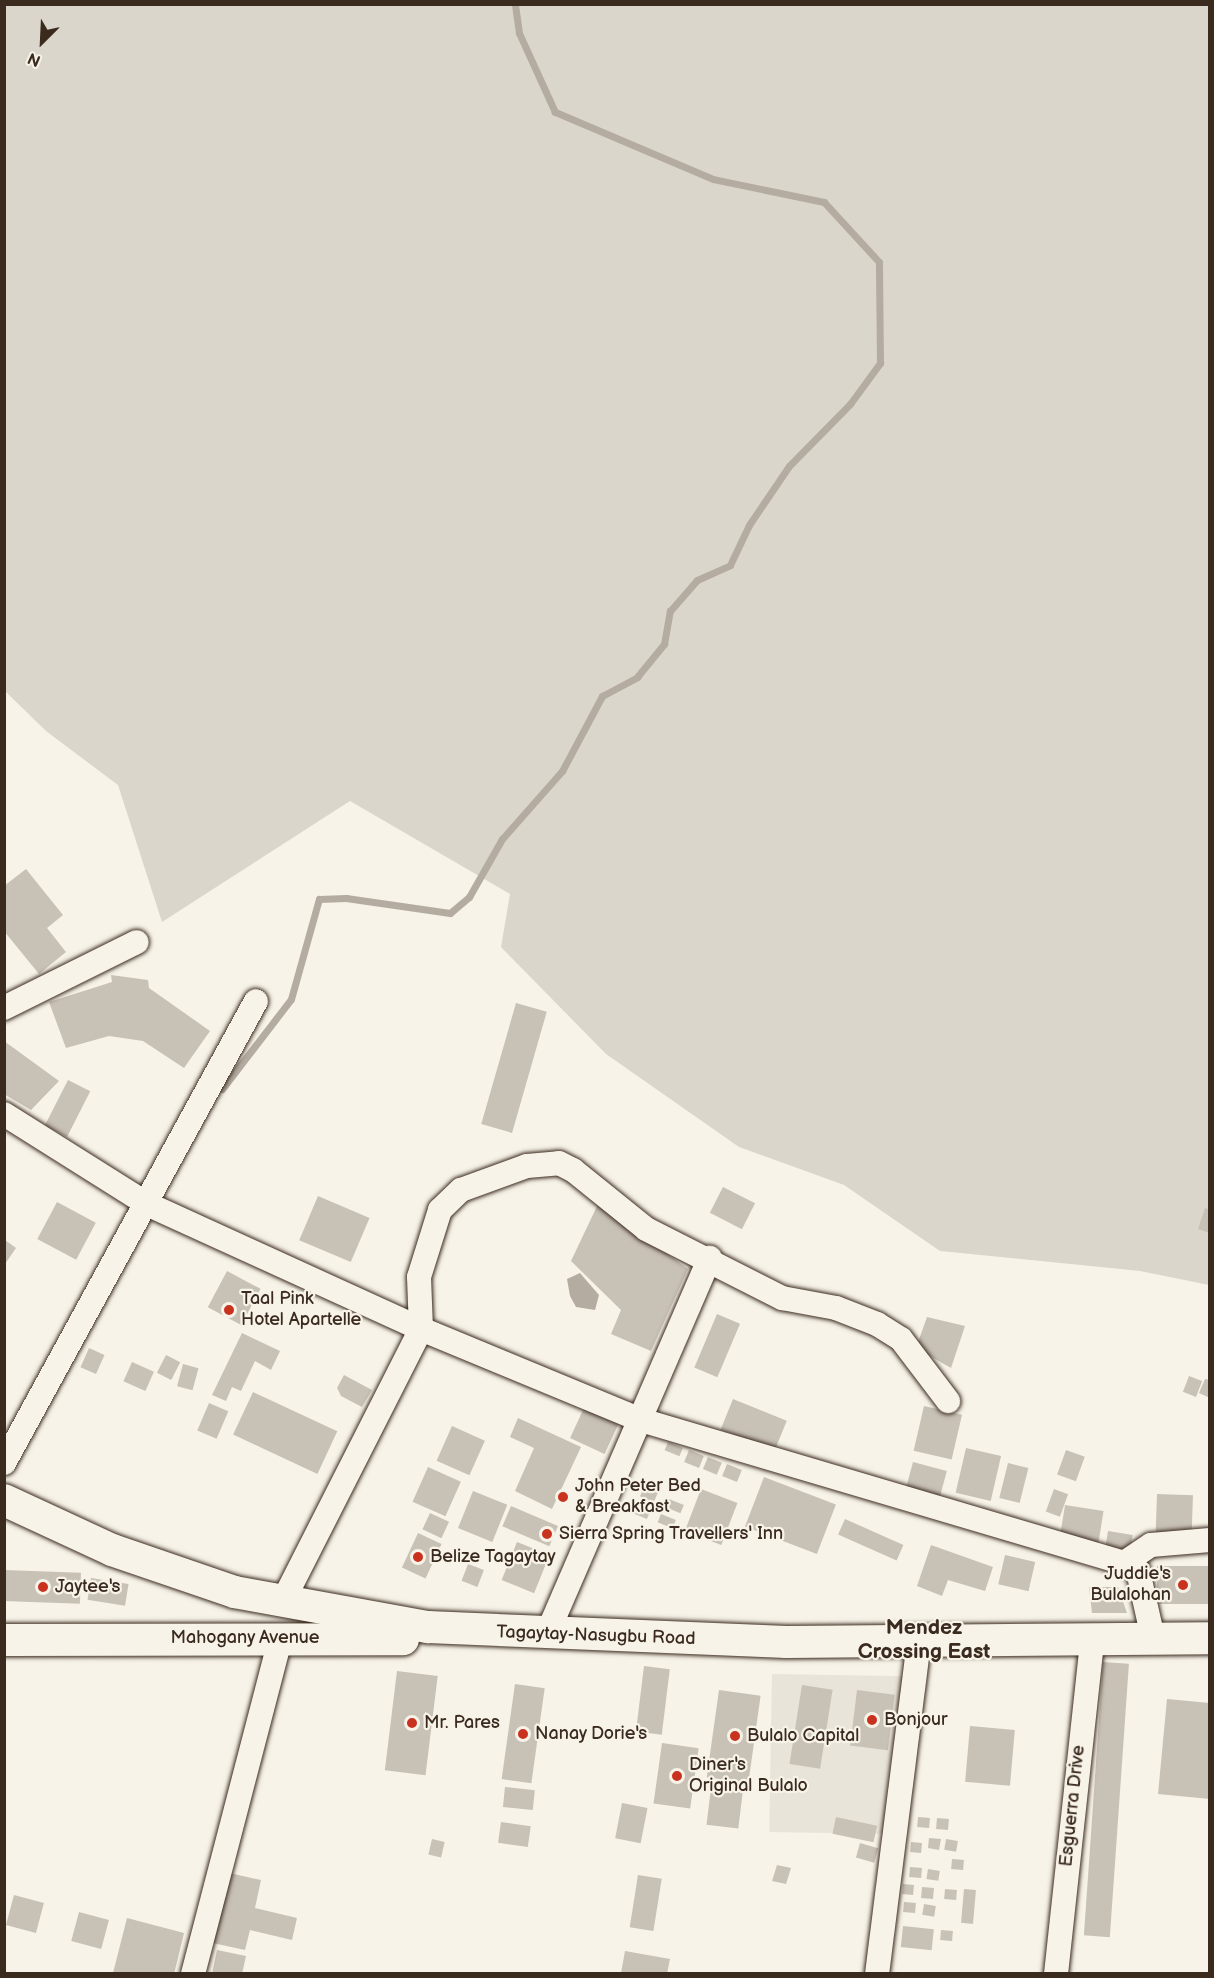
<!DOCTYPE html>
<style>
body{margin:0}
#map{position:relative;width:1214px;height:1978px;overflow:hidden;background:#f7f3e8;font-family:"Balsamiq Sans",sans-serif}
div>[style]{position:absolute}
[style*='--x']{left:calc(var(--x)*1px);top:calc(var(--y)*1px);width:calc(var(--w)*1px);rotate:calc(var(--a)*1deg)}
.built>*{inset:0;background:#e9e4d9;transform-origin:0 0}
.green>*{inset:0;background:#dbd6cb}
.water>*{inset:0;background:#b4aca0}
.stream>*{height:7px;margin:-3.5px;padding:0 3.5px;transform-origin:3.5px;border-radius:3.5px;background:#b4aca0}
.building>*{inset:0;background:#c8c1b6;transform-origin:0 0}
.roads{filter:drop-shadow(0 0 2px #3b2a1e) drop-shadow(0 0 2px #3b2a1e)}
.minor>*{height:24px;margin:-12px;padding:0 12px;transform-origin:12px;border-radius:12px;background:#f7f3e8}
.major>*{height:32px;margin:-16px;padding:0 16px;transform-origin:16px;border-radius:16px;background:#f7f3e8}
.dots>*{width:16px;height:16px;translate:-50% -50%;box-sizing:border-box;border:3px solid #f7f3e8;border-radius:50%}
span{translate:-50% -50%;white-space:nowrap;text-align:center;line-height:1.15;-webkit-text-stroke:4.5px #f7f3e8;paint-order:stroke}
.poi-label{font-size:18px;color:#3b2a1e}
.left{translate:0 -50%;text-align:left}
.right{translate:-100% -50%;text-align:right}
.street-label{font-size:18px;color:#3b2a1e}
.quarter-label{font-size:21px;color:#3b2a1e;font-weight:700}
.frame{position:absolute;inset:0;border:6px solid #3b2a1e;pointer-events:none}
.north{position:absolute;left:12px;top:12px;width:60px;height:60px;-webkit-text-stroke:4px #f7f3e8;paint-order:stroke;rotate:204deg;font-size:16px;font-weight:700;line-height:24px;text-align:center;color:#3b2a1e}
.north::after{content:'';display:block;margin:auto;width:21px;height:27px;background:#3b2a1e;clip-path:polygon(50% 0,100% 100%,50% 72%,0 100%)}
</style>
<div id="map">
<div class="built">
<i style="left:772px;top:1674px;width:136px;height:158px;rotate:1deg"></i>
</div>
<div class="green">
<i style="clip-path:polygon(4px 5px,1209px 5px,1209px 1285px,1140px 1271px,940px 1251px,844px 1185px,739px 1147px,606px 1054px,501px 947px,510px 894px,350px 801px,162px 922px,118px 785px,46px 731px,5px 691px)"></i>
</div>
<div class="water">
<i style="clip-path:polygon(580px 1273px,599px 1295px,595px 1310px,576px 1307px,570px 1296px,567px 1279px)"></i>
</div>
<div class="stream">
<i style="--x:222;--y:1089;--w:113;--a:-52.5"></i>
<i style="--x:291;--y:999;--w:104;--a:-74.4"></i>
<i style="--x:319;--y:899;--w:27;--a:-2"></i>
<i style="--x:346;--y:898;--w:105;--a:8.2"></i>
<i style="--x:450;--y:913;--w:25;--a:-40"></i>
<i style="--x:469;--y:897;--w:67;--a:-60.4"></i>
<i style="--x:502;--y:839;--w:91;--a:-48.6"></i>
<i style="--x:562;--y:771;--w:85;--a:-61.9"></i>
<i style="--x:602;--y:696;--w:40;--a:-28"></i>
<i style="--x:637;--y:677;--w:43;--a:-50.7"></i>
<i style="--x:664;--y:644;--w:34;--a:-80"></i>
<i style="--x:670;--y:611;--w:41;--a:-48.9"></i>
<i style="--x:697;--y:580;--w:36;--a:-24"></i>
<i style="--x:730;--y:565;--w:44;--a:-64.6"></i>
<i style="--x:749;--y:525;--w:71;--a:-55.9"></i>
<i style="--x:789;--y:466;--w:87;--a:-45.5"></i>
<i style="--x:850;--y:404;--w:51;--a:-53.8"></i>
<i style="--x:880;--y:363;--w:101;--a:-90.6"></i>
<i style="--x:879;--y:262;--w:81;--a:-132.5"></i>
<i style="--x:824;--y:202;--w:113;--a:-168.3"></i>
<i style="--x:713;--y:179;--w:172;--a:-157"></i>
<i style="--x:555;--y:112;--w:87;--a:-114.5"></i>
<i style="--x:519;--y:33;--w:29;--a:-98"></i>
</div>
<div class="building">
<i style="clip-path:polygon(26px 869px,63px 915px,47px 928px,66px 952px,39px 974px,4px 931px,4px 886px)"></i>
<i style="clip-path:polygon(111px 975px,148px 980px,149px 988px,210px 1031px,184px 1068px,143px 1041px,109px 1036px,66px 1048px,49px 1002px,112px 982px)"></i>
<i style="left:516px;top:1003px;width:32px;height:126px;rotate:16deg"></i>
<i style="clip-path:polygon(4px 1041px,59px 1081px,31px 1110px,4px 1094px)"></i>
<i style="left:68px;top:1080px;width:25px;height:51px;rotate:27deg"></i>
<i style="left:723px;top:1187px;width:36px;height:29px;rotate:27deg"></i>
<i style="left:318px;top:1196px;width:56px;height:48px;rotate:23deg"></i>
<i style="left:57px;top:1202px;width:44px;height:42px;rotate:28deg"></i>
<i style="clip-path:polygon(598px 1204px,688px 1269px,651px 1351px,611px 1334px,621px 1310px,571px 1261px)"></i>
<i style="clip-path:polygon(1205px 1208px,1210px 1210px,1210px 1233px,1198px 1229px)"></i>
<i style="clip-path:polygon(5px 1240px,16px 1248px,5px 1264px)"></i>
<i style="left:227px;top:1271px;width:38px;height:41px;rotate:28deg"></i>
<i style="left:717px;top:1314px;width:25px;height:58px;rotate:23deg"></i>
<i style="clip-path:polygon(927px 1317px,965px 1326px,951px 1368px,916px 1348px)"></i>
<i style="clip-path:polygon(242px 1333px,280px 1351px,271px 1370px,255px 1361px,241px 1391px,232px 1387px,226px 1401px,212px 1395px)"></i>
<i style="left:89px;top:1348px;width:17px;height:21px;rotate:24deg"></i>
<i style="left:166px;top:1355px;width:16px;height:20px;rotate:27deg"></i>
<i style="left:132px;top:1362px;width:24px;height:21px;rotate:24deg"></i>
<i style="left:183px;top:1364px;width:16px;height:23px;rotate:15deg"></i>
<i style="clip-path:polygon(344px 1375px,372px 1390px,362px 1407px,341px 1396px,337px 1388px)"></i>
<i style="left:1189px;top:1376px;width:14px;height:17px;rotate:21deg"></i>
<i style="clip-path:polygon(1205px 1379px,1210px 1380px,1210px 1398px,1199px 1393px)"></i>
<i style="left:253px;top:1392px;width:93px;height:47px;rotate:25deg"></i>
<i style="left:733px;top:1399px;width:58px;height:33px;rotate:22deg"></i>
<i style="left:209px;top:1403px;width:21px;height:30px;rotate:23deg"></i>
<i style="left:924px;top:1406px;width:39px;height:46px;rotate:13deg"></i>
<i style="left:584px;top:1408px;width:38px;height:33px;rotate:25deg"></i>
<i style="clip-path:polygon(518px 1418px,581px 1447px,552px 1509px,515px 1491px,534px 1448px,510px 1437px)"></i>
<i style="left:452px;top:1426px;width:36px;height:38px;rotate:24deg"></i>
<i style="left:668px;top:1442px;width:16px;height:9px;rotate:22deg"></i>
<i style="left:966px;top:1448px;width:36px;height:46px;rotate:13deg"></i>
<i style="left:689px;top:1450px;width:16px;height:13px;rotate:22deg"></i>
<i style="left:1066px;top:1450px;width:20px;height:26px;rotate:20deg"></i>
<i style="left:708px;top:1457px;width:15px;height:13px;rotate:23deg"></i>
<i style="left:913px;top:1462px;width:35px;height:32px;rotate:15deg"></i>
<i style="left:1008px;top:1463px;width:21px;height:36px;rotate:14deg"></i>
<i style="left:727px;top:1464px;width:16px;height:13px;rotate:22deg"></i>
<i style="left:428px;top:1467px;width:36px;height:38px;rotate:24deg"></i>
<i style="left:764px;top:1477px;width:77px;height:53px;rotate:21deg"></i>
<i style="left:644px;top:1487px;width:15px;height:10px;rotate:23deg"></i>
<i style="left:701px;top:1489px;width:39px;height:45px;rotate:21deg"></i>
<i style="left:1054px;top:1489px;width:15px;height:24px;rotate:20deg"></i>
<i style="left:473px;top:1491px;width:37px;height:40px;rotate:22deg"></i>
<i style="left:1157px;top:1494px;width:36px;height:41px;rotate:2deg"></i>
<i style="left:669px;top:1499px;width:16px;height:9px;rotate:22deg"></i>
<i style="left:637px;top:1504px;width:15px;height:10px;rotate:23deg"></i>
<i style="left:1065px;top:1505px;width:39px;height:36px;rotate:9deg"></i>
<i style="left:511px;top:1506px;width:51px;height:22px;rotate:23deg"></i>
<i style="left:430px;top:1513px;width:21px;height:18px;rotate:25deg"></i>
<i style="left:661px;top:1514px;width:16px;height:9px;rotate:22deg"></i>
<i style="left:845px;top:1519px;width:64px;height:17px;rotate:24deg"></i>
<i style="left:1108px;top:1531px;width:25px;height:20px;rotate:9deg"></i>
<i style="left:418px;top:1533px;width:26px;height:38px;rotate:25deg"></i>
<i style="left:517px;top:1542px;width:35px;height:41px;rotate:22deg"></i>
<i style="clip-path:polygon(931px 1545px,993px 1567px,985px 1591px,948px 1580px,942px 1596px,917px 1586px)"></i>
<i style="left:1005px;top:1555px;width:31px;height:30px;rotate:13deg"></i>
<i style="left:468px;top:1564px;width:17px;height:18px;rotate:21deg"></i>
<i style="left:1208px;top:1566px;width:38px;height:51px;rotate:90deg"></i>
<i style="left:4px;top:1570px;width:77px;height:31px;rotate:2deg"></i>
<i style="left:91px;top:1578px;width:38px;height:22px;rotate:9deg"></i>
<i style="clip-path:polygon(1089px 1587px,1118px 1587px,1127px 1613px,1092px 1613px)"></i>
<i style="left:1103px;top:1662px;width:26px;height:274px;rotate:4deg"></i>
<i style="left:644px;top:1666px;width:26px;height:66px;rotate:7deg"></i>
<i style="left:397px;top:1671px;width:41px;height:100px;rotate:7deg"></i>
<i style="left:515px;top:1684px;width:30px;height:96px;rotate:8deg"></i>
<i style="left:802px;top:1685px;width:31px;height:80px;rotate:9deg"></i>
<i style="left:719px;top:1690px;width:42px;height:88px;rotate:8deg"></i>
<i style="left:857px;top:1690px;width:38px;height:56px;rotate:7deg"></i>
<i style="clip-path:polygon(1167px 1699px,1210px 1703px,1210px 1799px,1158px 1794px)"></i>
<i style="left:970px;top:1726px;width:45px;height:56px;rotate:5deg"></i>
<i style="left:662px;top:1743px;width:37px;height:61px;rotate:8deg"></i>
<i style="left:505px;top:1787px;width:30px;height:20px;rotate:6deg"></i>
<i style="left:711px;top:1788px;width:32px;height:37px;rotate:7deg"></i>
<i style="left:622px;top:1803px;width:26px;height:36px;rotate:11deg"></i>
<i style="left:836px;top:1817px;width:42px;height:17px;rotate:12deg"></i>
<i style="left:918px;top:1817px;width:12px;height:10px;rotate:5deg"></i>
<i style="left:937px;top:1818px;width:12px;height:11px;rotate:5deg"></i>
<i style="left:501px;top:1822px;width:30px;height:21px;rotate:8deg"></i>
<i style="clip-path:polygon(929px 1838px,941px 1839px,939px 1850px,928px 1848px)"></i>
<i style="left:432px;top:1839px;width:13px;height:16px;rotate:13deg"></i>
<i style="left:946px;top:1839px;width:12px;height:11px;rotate:9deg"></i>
<i style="left:911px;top:1842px;width:11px;height:10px;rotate:5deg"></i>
<i style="left:860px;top:1843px;width:19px;height:15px;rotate:16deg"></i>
<i style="left:952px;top:1859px;width:12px;height:10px;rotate:5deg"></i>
<i style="clip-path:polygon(777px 1865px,791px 1868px,786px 1884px,772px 1881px)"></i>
<i style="left:910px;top:1867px;width:12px;height:10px;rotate:5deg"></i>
<i style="left:928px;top:1869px;width:12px;height:10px;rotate:9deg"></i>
<i style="clip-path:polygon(225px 1872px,261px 1880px,255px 1908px,297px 1918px,292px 1940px,250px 1930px,245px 1950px,208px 1942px)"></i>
<i style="left:638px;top:1875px;width:24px;height:53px;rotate:9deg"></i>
<i style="left:903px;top:1884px;width:11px;height:10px;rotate:5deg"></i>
<i style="left:922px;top:1887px;width:12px;height:11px;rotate:5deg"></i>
<i style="left:945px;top:1889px;width:12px;height:10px;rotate:5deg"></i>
<i style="left:964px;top:1889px;width:12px;height:34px;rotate:5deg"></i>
<i style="left:14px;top:1895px;width:31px;height:31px;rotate:15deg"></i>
<i style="left:904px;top:1902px;width:12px;height:10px;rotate:5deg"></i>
<i style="left:924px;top:1904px;width:12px;height:11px;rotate:9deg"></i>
<i style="left:79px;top:1912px;width:31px;height:30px;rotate:15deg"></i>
<i style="clip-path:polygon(127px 1918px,184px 1933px,174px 1974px,113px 1973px)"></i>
<i style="left:903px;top:1926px;width:31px;height:21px;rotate:6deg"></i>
<i style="left:941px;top:1930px;width:12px;height:10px;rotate:5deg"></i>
<i style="clip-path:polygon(217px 1950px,246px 1956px,242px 1974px,212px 1974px)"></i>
<i style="clip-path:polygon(625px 1951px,670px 1959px,667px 1974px,621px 1973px)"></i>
</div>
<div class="roads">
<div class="minor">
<i style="--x:4;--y:1008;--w:148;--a:-26.4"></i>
<i style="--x:4;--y:1114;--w:169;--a:32.2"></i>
<i style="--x:147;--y:1204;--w:301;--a:24.5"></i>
<i style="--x:421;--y:1329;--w:238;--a:22.5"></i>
<i style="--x:641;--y:1420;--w:504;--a:16.49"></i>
<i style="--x:1124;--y:1563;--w:16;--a:30"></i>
<i style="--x:1138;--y:1571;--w:69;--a:77.4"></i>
<i style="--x:4;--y:1463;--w:526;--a:-61.39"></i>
<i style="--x:1124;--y:1563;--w:32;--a:-34"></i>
<i style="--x:1151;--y:1545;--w:59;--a:-4.8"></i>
<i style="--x:282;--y:1603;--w:307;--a:-63.1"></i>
<i style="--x:421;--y:1329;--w:52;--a:-92.2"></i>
<i style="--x:419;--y:1277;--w:70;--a:-72.6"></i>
<i style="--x:440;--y:1210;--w:29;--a:-44"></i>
<i style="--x:461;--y:1190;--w:70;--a:-20"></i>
<i style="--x:527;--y:1166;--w:32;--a:-5"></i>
<i style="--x:559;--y:1163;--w:16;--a:27"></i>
<i style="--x:573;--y:1170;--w:94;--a:38.9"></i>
<i style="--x:646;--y:1229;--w:153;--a:26.9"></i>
<i style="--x:782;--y:1298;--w:55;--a:10.5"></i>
<i style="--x:836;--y:1308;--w:44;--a:21.3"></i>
<i style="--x:877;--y:1324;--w:28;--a:32"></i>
<i style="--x:901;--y:1339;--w:78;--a:52.8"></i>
<i style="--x:547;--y:1634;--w:410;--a:-66.6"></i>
<i style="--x:193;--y:1974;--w:348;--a:-75.4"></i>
<i style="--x:877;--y:1974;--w:337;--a:-82.8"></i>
<i style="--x:1056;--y:1974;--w:336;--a:-83.8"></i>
</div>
<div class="major">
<i style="--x:4;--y:1500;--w:119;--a:24.8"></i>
<i style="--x:112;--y:1550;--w:130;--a:18.9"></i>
<i style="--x:235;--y:1592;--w:196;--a:10.3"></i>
<i style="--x:428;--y:1627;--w:359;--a:2.4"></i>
<i style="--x:787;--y:1642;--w:423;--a:-0.5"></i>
<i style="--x:4;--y:1640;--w:399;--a:-0.1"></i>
</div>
</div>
<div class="dots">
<i style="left:229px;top:1310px;background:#c8321e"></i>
<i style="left:563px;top:1497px;background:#c8321e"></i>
<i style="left:547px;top:1534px;background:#c8321e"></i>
<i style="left:418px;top:1557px;background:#c8321e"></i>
<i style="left:1183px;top:1585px;background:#c8321e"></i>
<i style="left:43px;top:1587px;background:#c8321e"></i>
<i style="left:872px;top:1720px;background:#c8321e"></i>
<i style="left:412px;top:1723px;background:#c8321e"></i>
<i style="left:523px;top:1734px;background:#c8321e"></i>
<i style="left:735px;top:1736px;background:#c8321e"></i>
<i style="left:677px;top:1776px;background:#c8321e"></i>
</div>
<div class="poi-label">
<span class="left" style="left:241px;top:1310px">Taal Pink<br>Hotel Apartelle</span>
<span class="left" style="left:575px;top:1497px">John Peter Bed<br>&amp; Breakfast</span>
<span class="left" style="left:559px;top:1534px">Sierra Spring Travellers' Inn</span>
<span class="left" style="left:430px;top:1557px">Belize Tagaytay</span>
<span class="right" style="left:1171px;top:1585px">Juddie's<br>Bulalohan</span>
<span class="left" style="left:55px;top:1587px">Jaytee's</span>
<span class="left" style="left:884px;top:1720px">Bonjour</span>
<span class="left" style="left:424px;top:1723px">Mr. Pares</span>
<span class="left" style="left:535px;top:1734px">Nanay Dorie's</span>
<span class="left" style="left:747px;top:1736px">Bulalo Capital</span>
<span class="left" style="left:689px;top:1776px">Diner's<br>Original Bulalo</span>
</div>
<div class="street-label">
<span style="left:596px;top:1636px;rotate:2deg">Tagaytay-Nasugbu Road</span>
<span style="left:245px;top:1638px">Mahogany Avenue</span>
<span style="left:1073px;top:1806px;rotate:-84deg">Esguerra Drive</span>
</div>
<div class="quarter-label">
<span style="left:924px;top:1640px">Mendez<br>Crossing East</span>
</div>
<div class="frame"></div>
<div class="north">N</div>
</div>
